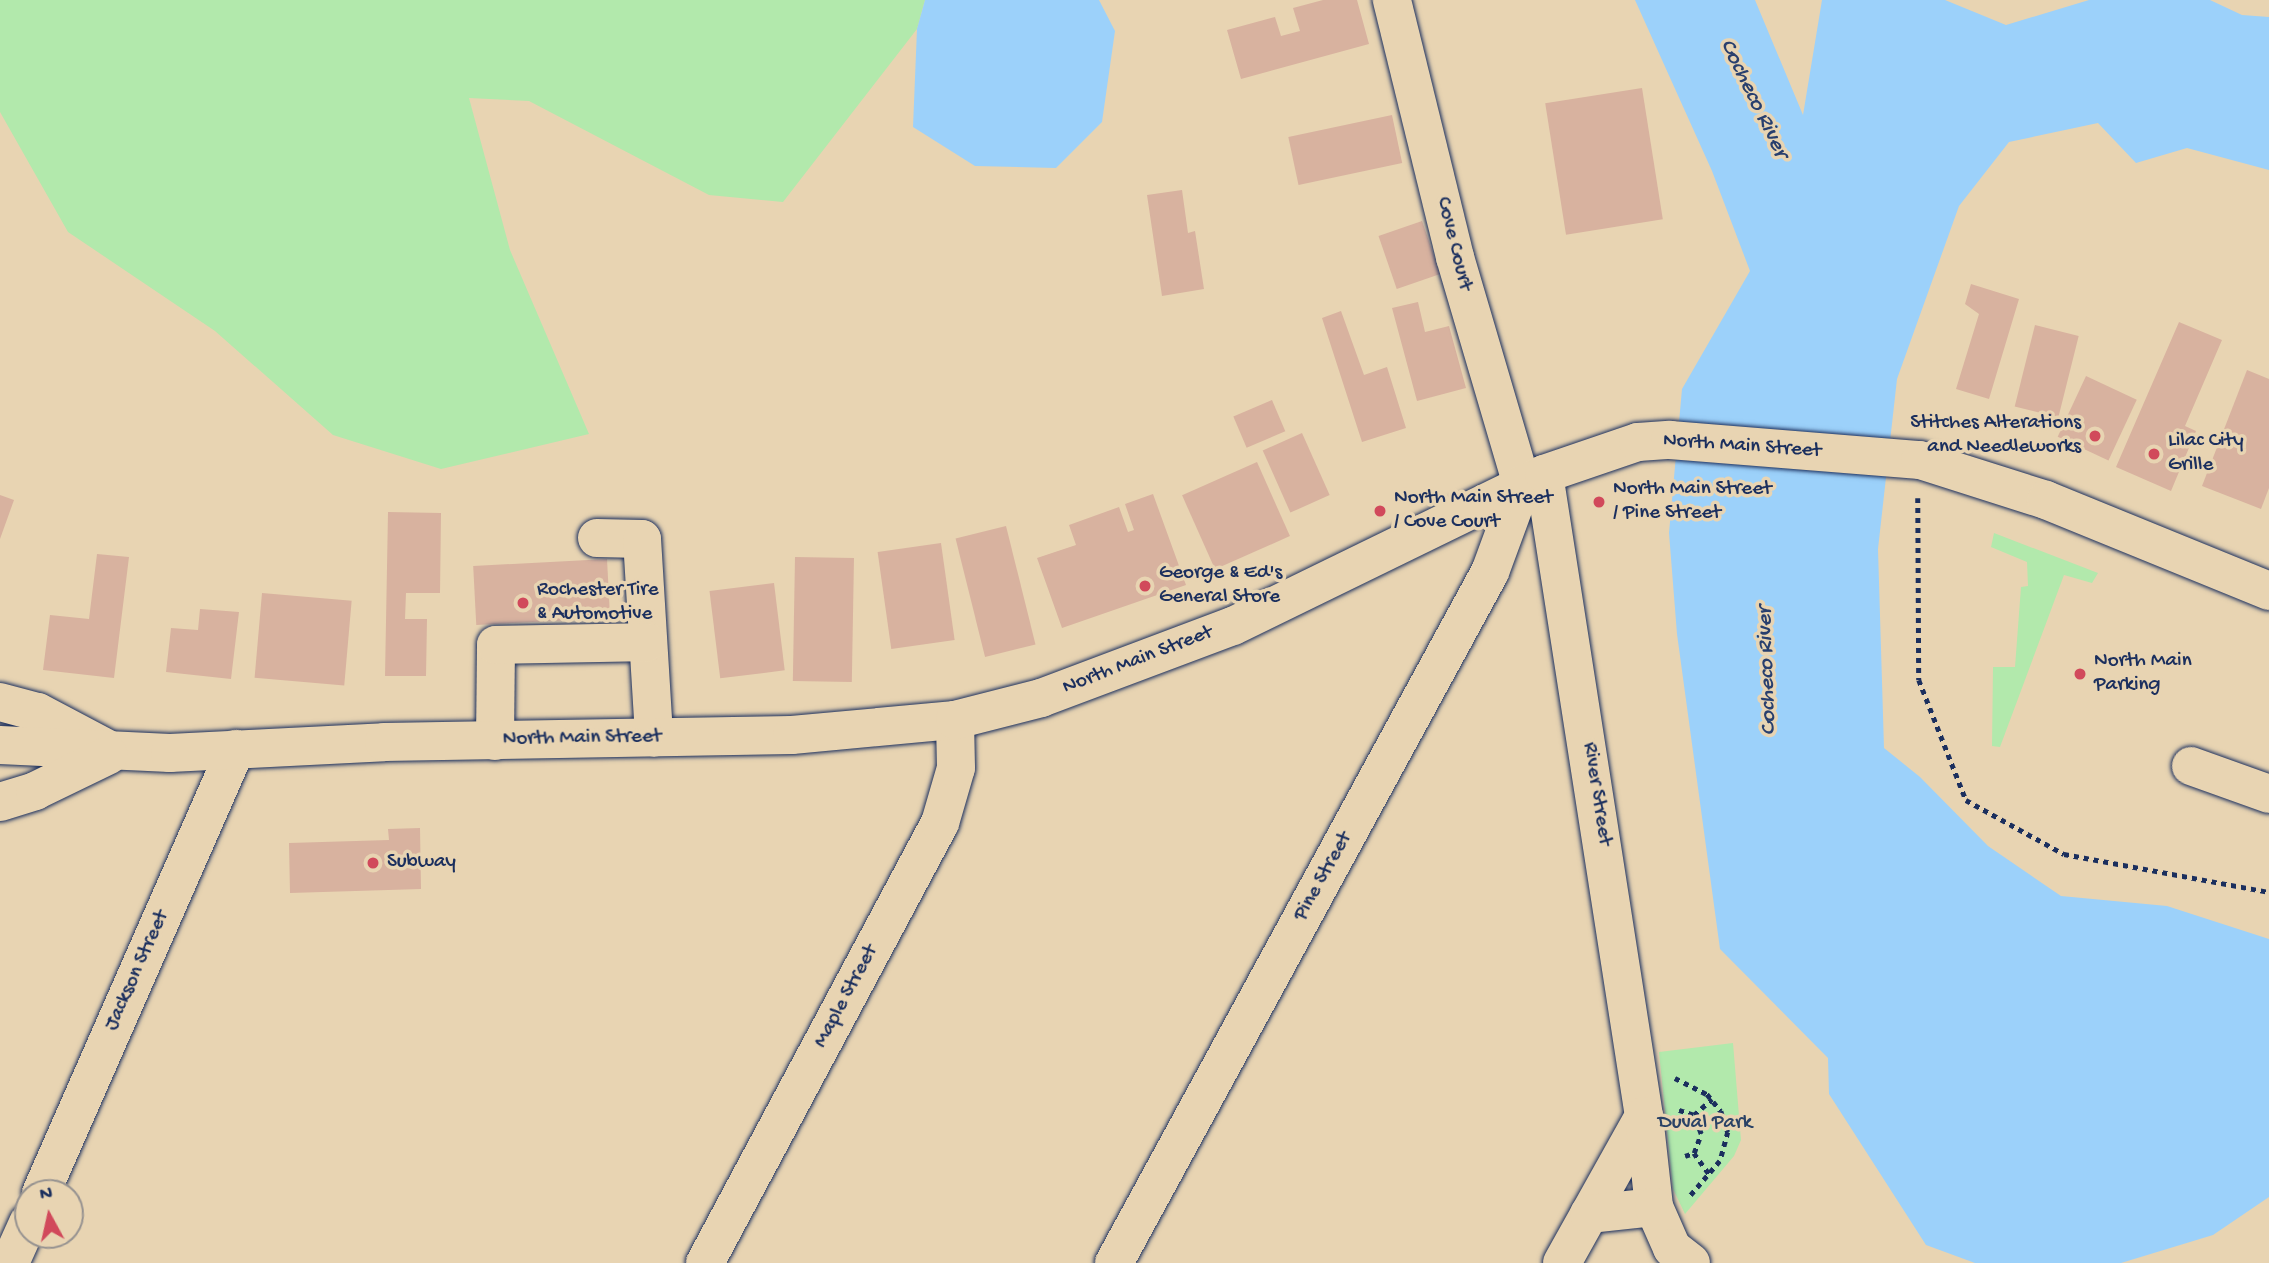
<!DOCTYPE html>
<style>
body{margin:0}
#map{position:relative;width:2269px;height:1263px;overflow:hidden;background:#e8d4b2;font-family:"Gochi Hand",sans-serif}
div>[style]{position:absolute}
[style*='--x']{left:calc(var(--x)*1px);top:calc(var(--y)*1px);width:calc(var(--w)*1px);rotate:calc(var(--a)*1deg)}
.green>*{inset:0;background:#b2e9ac}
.water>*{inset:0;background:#9cd1fa}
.building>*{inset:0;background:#d8b29f;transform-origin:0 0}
.path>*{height:4.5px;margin-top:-2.25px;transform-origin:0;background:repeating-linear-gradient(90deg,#1b2f5e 0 5px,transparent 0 10px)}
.roads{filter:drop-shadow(0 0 2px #1b2f5e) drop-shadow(0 0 2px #1b2f5e)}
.minor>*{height:38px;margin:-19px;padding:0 19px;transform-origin:19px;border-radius:19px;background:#e8d4b2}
.major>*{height:38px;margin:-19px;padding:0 19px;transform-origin:19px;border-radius:19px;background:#e8d4b2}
.dots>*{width:19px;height:19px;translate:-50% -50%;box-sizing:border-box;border:4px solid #e8d4b2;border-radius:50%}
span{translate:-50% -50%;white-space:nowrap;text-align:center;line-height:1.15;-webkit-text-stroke:7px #e8d4b2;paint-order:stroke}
.street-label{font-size:21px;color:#1b2f5e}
.poi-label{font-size:21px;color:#1b2f5e}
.right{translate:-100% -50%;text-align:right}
.left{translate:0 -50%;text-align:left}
.park-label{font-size:21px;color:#2a4266}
.water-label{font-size:23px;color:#283f6e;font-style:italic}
.north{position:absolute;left:14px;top:1179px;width:70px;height:70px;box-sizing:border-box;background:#e8d4b2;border:2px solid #969290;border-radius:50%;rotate:352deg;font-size:19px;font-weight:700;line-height:28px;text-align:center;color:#1b2f5e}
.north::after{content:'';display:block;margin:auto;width:24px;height:32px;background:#d1495b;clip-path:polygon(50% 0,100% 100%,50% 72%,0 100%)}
</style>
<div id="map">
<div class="green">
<i style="clip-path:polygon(0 0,925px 0,917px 29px,783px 202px,709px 195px,529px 101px,469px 98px,510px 250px,589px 434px,441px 469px,333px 435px,215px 331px,68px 232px,0 112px)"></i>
<i style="clip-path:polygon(1994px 533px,2098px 573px,2092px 583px,2064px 575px,2000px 747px,1992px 746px,1993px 667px,2015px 667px,2021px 587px,2028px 586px,2027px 562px,1991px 547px)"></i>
<i style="clip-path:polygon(1733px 1043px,1741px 1140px,1734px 1156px,1685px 1214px,1673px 1189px,1659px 1052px)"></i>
</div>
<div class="water">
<i style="clip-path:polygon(925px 0,1099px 0,1115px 31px,1102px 122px,1056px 168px,975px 166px,913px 127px,917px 29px)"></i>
<i style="clip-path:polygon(1635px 0,1755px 0,1803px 115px,1822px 0,1945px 0,2006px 25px,2089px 0,2210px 0,2242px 15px,2269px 17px,2269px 170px,2187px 148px,2136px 163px,2098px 123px,2009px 142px,1959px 206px,1897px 379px,1878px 549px,1884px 748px,1920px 777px,1988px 846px,2061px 896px,2167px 906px,2269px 939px,2269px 1197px,2213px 1235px,2121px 1263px,1975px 1263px,1926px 1245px,1829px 1094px,1828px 1058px,1720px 949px,1677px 634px,1669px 533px,1682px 389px,1750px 271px,1712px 171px)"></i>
</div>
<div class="building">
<i style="clip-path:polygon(1323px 0,1357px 0,1369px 44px,1241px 79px,1227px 30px,1275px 17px,1281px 36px,1300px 31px,1293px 8px)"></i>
<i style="left:1642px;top:88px;width:133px;height:98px;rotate:81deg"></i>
<i style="left:1392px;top:115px;width:49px;height:106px;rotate:78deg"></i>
<i style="clip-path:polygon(1182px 190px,1188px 233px,1195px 231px,1204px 289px,1162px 296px,1147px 195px)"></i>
<i style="left:1422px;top:221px;width:56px;height:46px;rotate:71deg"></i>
<i style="clip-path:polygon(1971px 284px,2019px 299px,1989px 399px,1956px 389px,1979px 314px,1965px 304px)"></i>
<i style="clip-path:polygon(1418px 302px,1425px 332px,1449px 326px,1466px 388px,1417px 401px,1392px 308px)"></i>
<i style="clip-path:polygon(1341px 311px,1364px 375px,1387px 367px,1406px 428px,1362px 442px,1322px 318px)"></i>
<i style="clip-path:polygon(2179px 322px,2222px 340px,2185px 426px,2196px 431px,2171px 491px,2116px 467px)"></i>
<i style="left:2035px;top:325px;width:45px;height:84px;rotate:14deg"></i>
<i style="clip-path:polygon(2247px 370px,2269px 379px,2269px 488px,2261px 509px,2202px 486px)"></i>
<i style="left:2086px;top:376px;width:56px;height:67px;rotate:25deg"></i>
<i style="left:1272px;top:400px;width:34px;height:42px;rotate:67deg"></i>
<i style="left:1302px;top:433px;width:68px;height:43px;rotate:66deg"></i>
<i style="left:1257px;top:462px;width:81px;height:82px;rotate:66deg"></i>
<i style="clip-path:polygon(1153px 494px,1186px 585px,1062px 628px,1037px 558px,1076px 545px,1069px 525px,1119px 507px,1128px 532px,1134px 530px,1125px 504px)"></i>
<i style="clip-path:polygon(0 495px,14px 500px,0 539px)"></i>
<i style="clip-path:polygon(388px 512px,441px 513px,440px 593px,406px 593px,405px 619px,427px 619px,426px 676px,385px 676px)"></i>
<i style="left:1006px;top:526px;width:122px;height:52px;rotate:76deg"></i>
<i style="left:941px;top:543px;width:98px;height:64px;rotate:82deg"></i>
<i style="clip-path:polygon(97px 554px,129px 557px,114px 678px,43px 670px,50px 615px,89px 619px)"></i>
<i style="left:795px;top:557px;width:59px;height:124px;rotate:1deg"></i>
<i style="left:607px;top:559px;width:59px;height:134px;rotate:87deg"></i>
<i style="left:774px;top:583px;width:88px;height:65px;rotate:83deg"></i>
<i style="left:262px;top:593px;width:90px;height:85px;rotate:5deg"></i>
<i style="clip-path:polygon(200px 609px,239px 612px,231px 679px,166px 672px,171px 628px,198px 630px)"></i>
<i style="clip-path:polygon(420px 828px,421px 889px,290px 893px,289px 843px,389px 840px,388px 829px)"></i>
</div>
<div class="path">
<i style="--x:1918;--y:498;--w:182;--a:89.7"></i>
<i style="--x:1919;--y:680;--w:129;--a:68.6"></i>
<i style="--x:1966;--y:800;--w:112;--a:28.9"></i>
<i style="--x:2064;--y:854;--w:208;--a:10.5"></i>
<i style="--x:1675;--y:1078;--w:36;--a:27"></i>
<i style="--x:1707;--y:1094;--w:22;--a:51"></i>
<i style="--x:1721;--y:1111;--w:22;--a:72"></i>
<i style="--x:1728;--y:1132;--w:30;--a:105"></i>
<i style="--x:1720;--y:1161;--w:45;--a:130.5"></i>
<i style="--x:1679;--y:1110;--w:16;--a:18"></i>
<i style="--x:1694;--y:1115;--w:24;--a:-42"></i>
<i style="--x:1694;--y:1153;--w:26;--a:54"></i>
<i style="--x:1685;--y:1156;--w:9;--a:-18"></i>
<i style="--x:1694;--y:1153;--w:20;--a:-70"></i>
<i style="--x:1701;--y:1134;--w:20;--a:-110"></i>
</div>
<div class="roads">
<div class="minor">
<i style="--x:1544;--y:474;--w:650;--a:81.15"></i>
<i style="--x:1644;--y:1116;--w:168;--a:119.2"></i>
<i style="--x:597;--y:538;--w:45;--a:1.3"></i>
<i style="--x:642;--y:539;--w:199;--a:86.5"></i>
<i style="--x:495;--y:741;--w:96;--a:-89.4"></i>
<i style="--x:496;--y:645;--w:152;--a:-1.1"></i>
<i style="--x:2191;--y:766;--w:83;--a:19.7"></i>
<i style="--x:1644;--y:1116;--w:92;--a:83.7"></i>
<i style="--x:41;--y:1193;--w:485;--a:-66.3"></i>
<i style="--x:1589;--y:1214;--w:65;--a:-6.1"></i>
<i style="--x:1654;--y:1207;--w:45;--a:66.3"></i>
<i style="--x:1672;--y:1248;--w:24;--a:38"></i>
<i style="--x:10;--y:1263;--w:44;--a:-65.8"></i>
<i style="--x:705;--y:1263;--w:499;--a:-61.9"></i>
<i style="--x:940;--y:823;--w:57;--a:-73.8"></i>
<i style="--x:956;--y:768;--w:48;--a:-91.2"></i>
<i style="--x:1114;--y:1263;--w:787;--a:-61.45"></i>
<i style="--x:1490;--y:572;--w:93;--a:-69.8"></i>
<i style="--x:1522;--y:485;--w:238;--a:-106.4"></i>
<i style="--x:1455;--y:257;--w:265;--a:-103.8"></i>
</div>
<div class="major">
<i style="--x:0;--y:702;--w:39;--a:15"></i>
<i style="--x:38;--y:712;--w:77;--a:27.9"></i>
<i style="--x:0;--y:745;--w:170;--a:2.7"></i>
<i style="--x:170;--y:753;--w:214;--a:-2.9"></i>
<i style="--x:384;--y:742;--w:408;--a:-1"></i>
<i style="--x:792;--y:735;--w:164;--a:-5.3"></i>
<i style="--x:955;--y:720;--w:89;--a:-14.3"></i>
<i style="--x:1041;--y:698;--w:205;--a:-20.6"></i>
<i style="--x:1233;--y:626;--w:346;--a:-26"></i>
<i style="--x:1544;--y:474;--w:99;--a:-18.8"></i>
<i style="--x:1638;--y:442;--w:32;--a:-4"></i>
<i style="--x:1670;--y:440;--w:251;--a:4.6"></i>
<i style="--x:1920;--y:460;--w:132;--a:17.6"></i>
<i style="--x:2046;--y:500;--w:241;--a:22.2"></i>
<i style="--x:0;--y:802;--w:37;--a:-17"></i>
<i style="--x:35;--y:791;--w:82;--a:-25.9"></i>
</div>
</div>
<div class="dots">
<i style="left:2095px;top:436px;background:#d1495b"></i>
<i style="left:2154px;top:454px;background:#d1495b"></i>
<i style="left:1599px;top:502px;background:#d1495b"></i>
<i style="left:1380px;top:511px;background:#d1495b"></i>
<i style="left:1145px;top:586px;background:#d1495b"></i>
<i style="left:523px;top:603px;background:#d1495b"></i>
<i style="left:2080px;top:674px;background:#d1495b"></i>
<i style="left:373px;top:863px;background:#d1495b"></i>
</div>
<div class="street-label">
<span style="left:1453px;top:244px;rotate:76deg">Cove Court</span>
<span style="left:1742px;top:447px;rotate:4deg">North Main Street</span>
<span style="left:1138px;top:661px;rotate:-21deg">North Main Street</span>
<span style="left:582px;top:739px;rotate:-1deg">North Main Street</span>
<span style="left:1596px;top:794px;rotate:81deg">River Street</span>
<span style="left:1324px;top:877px;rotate:-61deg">Pine Street</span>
<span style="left:138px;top:971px;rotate:-66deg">Jackson Street</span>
<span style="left:847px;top:997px;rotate:-62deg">Maple Street</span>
</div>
<div class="poi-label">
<span class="right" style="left:2081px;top:436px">Stitches Alterations<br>and Needleworks</span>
<span class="left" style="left:2168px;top:454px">Lilac City<br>Grille</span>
<span class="left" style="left:1613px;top:502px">North Main Street<br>/ Pine Street</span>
<span class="left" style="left:1394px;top:511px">North Main Street<br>/ Cove Court</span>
<span class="left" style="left:1159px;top:586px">George &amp; Ed's<br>General Store</span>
<span class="left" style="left:537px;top:603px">Rochester Tire<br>&amp; Automotive</span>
<span class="left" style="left:2094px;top:674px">North Main<br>Parking</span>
<span class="left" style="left:387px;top:863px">Subway</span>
</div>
<div class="park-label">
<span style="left:1705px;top:1124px">Duval Park</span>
</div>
<div class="water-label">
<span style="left:1753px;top:99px;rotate:64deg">Cocheco River</span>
<span style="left:1768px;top:671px;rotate:-92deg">Cocheco River</span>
</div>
<div class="north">N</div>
</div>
